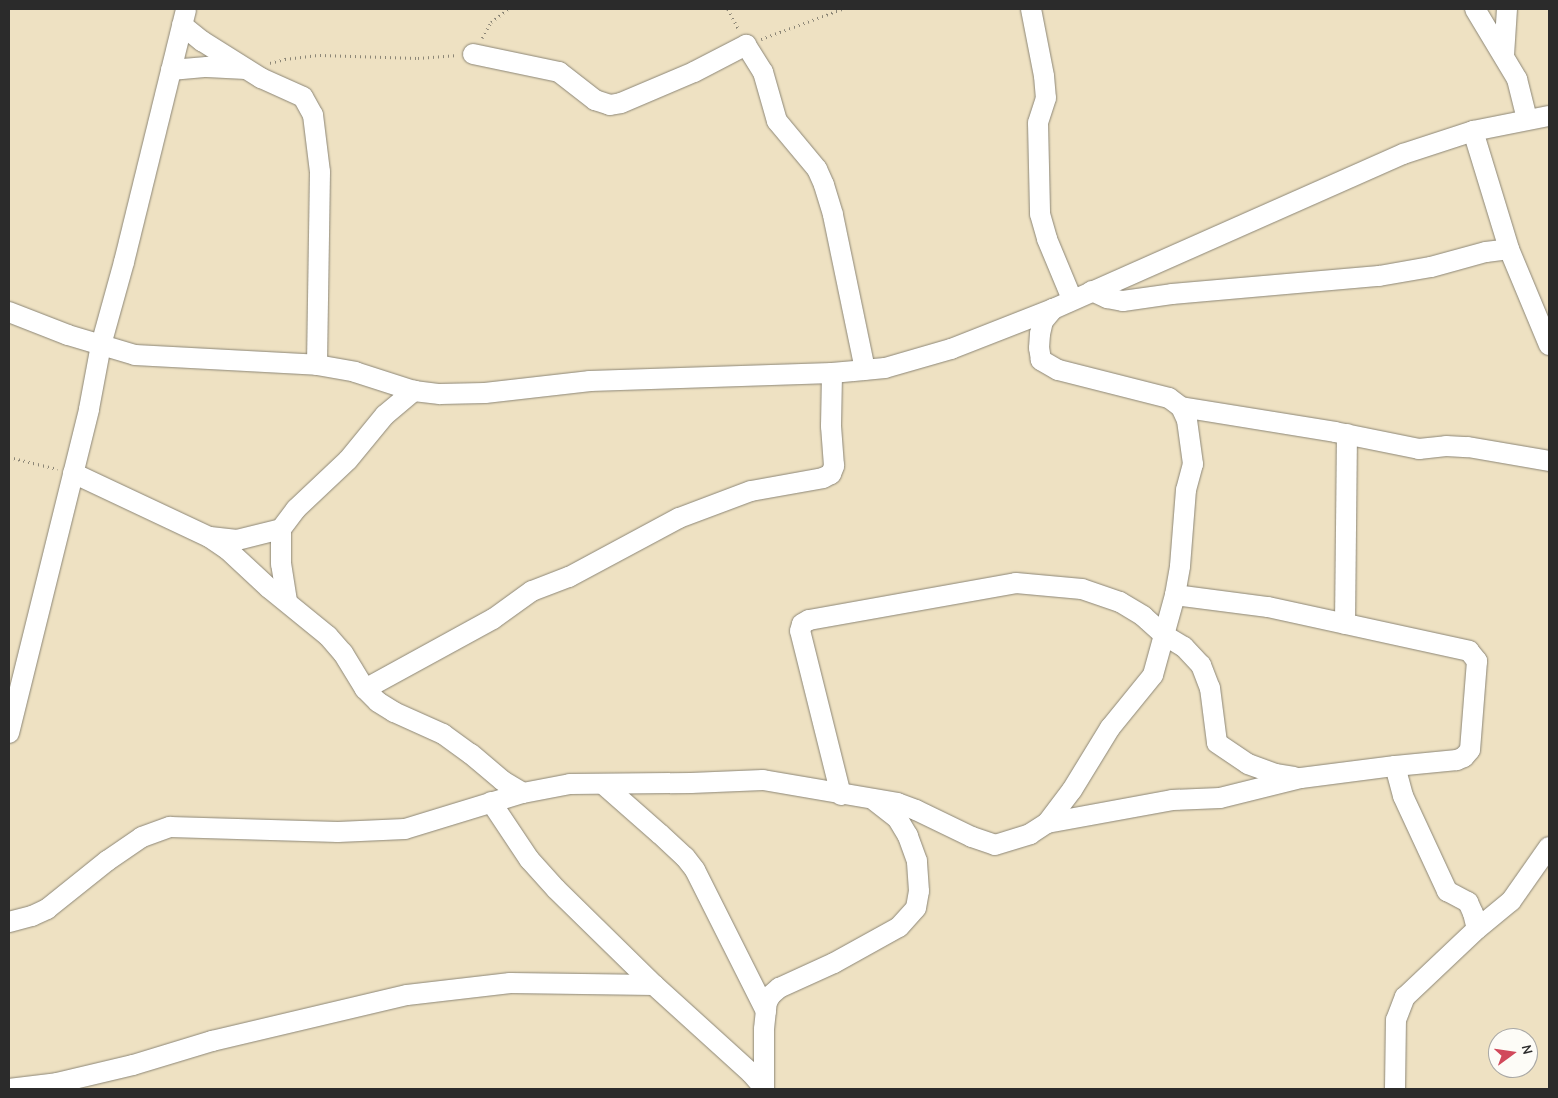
<!DOCTYPE html>
<style>
body{margin:0}
#map{position:relative;width:1558px;height:1098px;overflow:hidden;background:#eee1c2;font-family:"Comic Neue",sans-serif}
div>[style]{position:absolute}
[style*='--x']{left:calc(var(--x)*1px);top:calc(var(--y)*1px);width:calc(var(--w)*1px);rotate:calc(var(--a)*1deg)}
.path>*{height:2.5px;margin-top:-1.25px;transform-origin:0;background:repeating-linear-gradient(90deg,#8c8676 0 1px,transparent 0 5px)}
.roads{filter:drop-shadow(0 0 1px #8c8676) drop-shadow(0 0 1px #8c8676)}
.minor>*{height:20px;margin:-10px;padding:0 10px;transform-origin:10px;border-radius:10px;background:#fff}
span{translate:-50% -50%;white-space:nowrap;text-align:center;line-height:1.15;-webkit-text-stroke:4px #fdfcf7;paint-order:stroke}
.frame{position:absolute;inset:0;border:10px solid #2b2b2b;pointer-events:none}
.north{position:absolute;left:1488px;top:1028px;width:50px;height:50px;box-sizing:border-box;background:#fdfcf7;border:1px solid #a9a8a5;border-radius:50%;rotate:76deg;font-size:14px;font-weight:700;line-height:20px;text-align:center;color:#2b2b2b}
.north::after{content:'';display:block;margin:auto;width:18px;height:22px;background:#d1495b;clip-path:polygon(50% 0,100% 100%,50% 72%,0 100%)}
</style>
<div id="map">
<div class="path">
<i style="--x:728;--y:9;--w:24;--a:62"></i>
<i style="--x:482;--y:38;--w:18;--a:-61"></i>
<i style="--x:491;--y:22;--w:21;--a:-37"></i>
<i style="--x:761;--y:39;--w:86;--a:-20.3"></i>
<i style="--x:270;--y:63;--w:16;--a:-15"></i>
<i style="--x:285;--y:59;--w:35;--a:-7"></i>
<i style="--x:320;--y:55;--w:98;--a:1.8"></i>
<i style="--x:418;--y:58;--w:40;--a:-4.3"></i>
<i style="--x:9;--y:457;--w:50;--a:13.8"></i>
</div>
<div class="roads">
<div class="minor">
<i style="--x:1031;--y:9;--w:68;--a:79"></i>
<i style="--x:1044;--y:76;--w:22;--a:85"></i>
<i style="--x:1046;--y:98;--w:26;--a:108"></i>
<i style="--x:1038;--y:123;--w:91;--a:88.7"></i>
<i style="--x:1040;--y:214;--w:26;--a:74"></i>
<i style="--x:1047;--y:239;--w:65;--a:67.4"></i>
<i style="--x:1475;--y:9;--w:82;--a:59"></i>
<i style="--x:1517;--y:79;--w:41;--a:76"></i>
<i style="--x:182;--y:25;--w:26;--a:39"></i>
<i style="--x:202;--y:41;--w:70;--a:32.1"></i>
<i style="--x:261;--y:78;--w:46;--a:24.3"></i>
<i style="--x:303;--y:97;--w:21;--a:61"></i>
<i style="--x:313;--y:115;--w:57;--a:83"></i>
<i style="--x:320;--y:172;--w:193;--a:90.9"></i>
<i style="--x:473;--y:54;--w:88;--a:11.8"></i>
<i style="--x:559;--y:72;--w:46;--a:37.9"></i>
<i style="--x:595;--y:100;--w:16;--a:18"></i>
<i style="--x:610;--y:105;--w:11;--a:-10"></i>
<i style="--x:621;--y:103;--w:79;--a:-23"></i>
<i style="--x:694;--y:72;--w:59;--a:-27.4"></i>
<i style="--x:746;--y:45;--w:32;--a:58"></i>
<i style="--x:763;--y:72;--w:51;--a:74.1"></i>
<i style="--x:777;--y:121;--w:62;--a:50.2"></i>
<i style="--x:817;--y:169;--w:17;--a:66"></i>
<i style="--x:824;--y:185;--w:31;--a:73"></i>
<i style="--x:833;--y:215;--w:158;--a:78.3"></i>
<i style="--x:1504;--y:55;--w:46;--a:-86.3"></i>
<i style="--x:171;--y:70;--w:36;--a:-5"></i>
<i style="--x:207;--y:67;--w:39;--a:3"></i>
<i style="--x:1473;--y:131;--w:123;--a:73"></i>
<i style="--x:1509;--y:249;--w:104;--a:67.4"></i>
<i style="--x:1092;--y:291;--w:17;--a:25"></i>
<i style="--x:1107;--y:298;--w:16;--a:11"></i>
<i style="--x:1123;--y:301;--w:49;--a:-8.1"></i>
<i style="--x:1172;--y:294;--w:208;--a:-5"></i>
<i style="--x:1379;--y:276;--w:53;--a:-9.8"></i>
<i style="--x:1431;--y:267;--w:57;--a:-15.3"></i>
<i style="--x:1486;--y:252;--w:23;--a:-7"></i>
<i style="--x:9;--y:312;--w:63;--a:21.3"></i>
<i style="--x:68;--y:335;--w:70;--a:16.6"></i>
<i style="--x:135;--y:355;--w:182;--a:3.1"></i>
<i style="--x:317;--y:365;--w:39;--a:10"></i>
<i style="--x:355;--y:372;--w:62;--a:17.9"></i>
<i style="--x:414;--y:391;--w:26;--a:7"></i>
<i style="--x:440;--y:394;--w:45;--a:-1.3"></i>
<i style="--x:485;--y:393;--w:106;--a:-6.5"></i>
<i style="--x:590;--y:381;--w:242;--a:-1.9"></i>
<i style="--x:832;--y:373;--w:53;--a:-5.4"></i>
<i style="--x:885;--y:368;--w:69;--a:-16.1"></i>
<i style="--x:951;--y:349;--w:110;--a:-21.4"></i>
<i style="--x:1053;--y:309;--w:383;--a:-23.9"></i>
<i style="--x:1403;--y:154;--w:74;--a:-18.2"></i>
<i style="--x:1473;--y:131;--w:77;--a:-11.2"></i>
<i style="--x:1181;--y:407;--w:156;--a:9.2"></i>
<i style="--x:1335;--y:432;--w:86;--a:11.4"></i>
<i style="--x:1419;--y:449;--w:27;--a:-6"></i>
<i style="--x:1446;--y:446;--w:22;--a:3"></i>
<i style="--x:1468;--y:447;--w:82;--a:9.8"></i>
<i style="--x:73;--y:473;--w:150;--a:25.2"></i>
<i style="--x:209;--y:537;--w:23;--a:34"></i>
<i style="--x:228;--y:550;--w:56;--a:42.8"></i>
<i style="--x:269;--y:588;--w:76;--a:39.1"></i>
<i style="--x:328;--y:636;--w:23;--a:49"></i>
<i style="--x:343;--y:653;--w:42;--a:58.6"></i>
<i style="--x:365;--y:689;--w:18;--a:45"></i>
<i style="--x:378;--y:702;--w:19;--a:32"></i>
<i style="--x:394;--y:712;--w:54;--a:24.2"></i>
<i style="--x:443;--y:734;--w:34;--a:36"></i>
<i style="--x:471;--y:754;--w:42;--a:40.2"></i>
<i style="--x:503;--y:781;--w:23;--a:31"></i>
<i style="--x:210;--y:537;--w:27;--a:6"></i>
<i style="--x:237;--y:540;--w:45;--a:-14"></i>
<i style="--x:1175;--y:595;--w:94;--a:7.4"></i>
<i style="--x:1268;--y:607;--w:206;--a:12.3"></i>
<i style="--x:1469;--y:651;--w:13;--a:51"></i>
<i style="--x:1477;--y:661;--w:89;--a:94.5"></i>
<i style="--x:1470;--y:750;--w:9;--a:131"></i>
<i style="--x:1464;--y:757;--w:8;--a:157"></i>
<i style="--x:1457;--y:760;--w:62;--a:174.5"></i>
<i style="--x:287;--y:601;--w:37;--a:-99"></i>
<i style="--x:281;--y:564;--w:35;--a:-90"></i>
<i style="--x:281;--y:529;--w:25;--a:-53"></i>
<i style="--x:296;--y:509;--w:71;--a:-43.3"></i>
<i style="--x:348;--y:460;--w:58;--a:-50.6"></i>
<i style="--x:385;--y:415;--w:38;--a:-40"></i>
<i style="--x:1345;--y:624;--w:190;--a:-89.4"></i>
<i style="--x:365;--y:689;--w:146;--a:-28.7"></i>
<i style="--x:493;--y:619;--w:48;--a:-35.7"></i>
<i style="--x:532;--y:591;--w:40;--a:-21"></i>
<i style="--x:569;--y:577;--w:125;--a:-28.2"></i>
<i style="--x:679;--y:518;--w:77;--a:-20.6"></i>
<i style="--x:751;--y:491;--w:73;--a:-10.2"></i>
<i style="--x:823;--y:478;--w:9;--a:-27"></i>
<i style="--x:831;--y:474;--w:9;--a:-69"></i>
<i style="--x:834;--y:466;--w:40;--a:-94.3"></i>
<i style="--x:831;--y:426;--w:53;--a:-88.9"></i>
<i style="--x:9;--y:733;--w:334;--a:-76.1"></i>
<i style="--x:89;--y:409;--w:65;--a:-79.4"></i>
<i style="--x:101;--y:345;--w:86;--a:-74.5"></i>
<i style="--x:124;--y:262;--w:260;--a:-76.2"></i>
<i style="--x:603;--y:784;--w:76;--a:41.3"></i>
<i style="--x:660;--y:834;--w:34;--a:43"></i>
<i style="--x:685;--y:857;--w:16;--a:52"></i>
<i style="--x:695;--y:870;--w:158;--a:63.3"></i>
<i style="--x:841;--y:795;--w:169;--a:-104"></i>
<i style="--x:800;--y:631;--w:7;--a:-74"></i>
<i style="--x:802;--y:624;--w:8;--a:-30"></i>
<i style="--x:809;--y:620;--w:210;--a:-10.1"></i>
<i style="--x:1016;--y:583;--w:66;--a:5.2"></i>
<i style="--x:1082;--y:589;--w:40;--a:18.9"></i>
<i style="--x:1120;--y:602;--w:27;--a:31"></i>
<i style="--x:1143;--y:616;--w:28;--a:42"></i>
<i style="--x:1164;--y:635;--w:23;--a:31"></i>
<i style="--x:1184;--y:647;--w:25;--a:47"></i>
<i style="--x:1201;--y:665;--w:25;--a:69"></i>
<i style="--x:1210;--y:688;--w:55;--a:82.7"></i>
<i style="--x:1217;--y:743;--w:37;--a:34"></i>
<i style="--x:1248;--y:764;--w:29;--a:20"></i>
<i style="--x:1275;--y:774;--w:19;--a:9"></i>
<i style="--x:491;--y:802;--w:69;--a:56.3"></i>
<i style="--x:529;--y:859;--w:40;--a:48"></i>
<i style="--x:556;--y:889;--w:137;--a:44.4"></i>
<i style="--x:654;--y:985;--w:131;--a:42.2"></i>
<i style="--x:751;--y:1073;--w:20;--a:49"></i>
<i style="--x:1047;--y:823;--w:41;--a:-52.9"></i>
<i style="--x:1072;--y:790;--w:73;--a:-58.5"></i>
<i style="--x:1110;--y:728;--w:68;--a:-50.9"></i>
<i style="--x:1153;--y:675;--w:83;--a:-74.6"></i>
<i style="--x:1175;--y:595;--w:29;--a:-80"></i>
<i style="--x:1180;--y:566;--w:76;--a:-85.5"></i>
<i style="--x:1186;--y:490;--w:27;--a:-75"></i>
<i style="--x:1193;--y:464;--w:44;--a:-97.8"></i>
<i style="--x:1187;--y:420;--w:14;--a:-115"></i>
<i style="--x:1181;--y:407;--w:15;--a:-143"></i>
<i style="--x:1169;--y:398;--w:114;--a:-165.8"></i>
<i style="--x:1058;--y:370;--w:20;--a:-150"></i>
<i style="--x:1041;--y:360;--w:12;--a:-99"></i>
<i style="--x:1039;--y:348;--w:14;--a:-86"></i>
<i style="--x:1040;--y:334;--w:13;--a:-77"></i>
<i style="--x:1043;--y:321;--w:16;--a:-50"></i>
<i style="--x:9;--y:922;--w:24;--a:-15"></i>
<i style="--x:32;--y:916;--w:17;--a:-25"></i>
<i style="--x:47;--y:909;--w:77;--a:-38.7"></i>
<i style="--x:107;--y:861;--w:42;--a:-34.4"></i>
<i style="--x:142;--y:837;--w:30;--a:-20"></i>
<i style="--x:170;--y:827;--w:168;--a:1.7"></i>
<i style="--x:338;--y:832;--w:67;--a:-2.6"></i>
<i style="--x:405;--y:829;--w:123;--a:-17"></i>
<i style="--x:523;--y:793;--w:48;--a:-10.8"></i>
<i style="--x:570;--y:784;--w:121;--a:-0.5"></i>
<i style="--x:691;--y:783;--w:72;--a:-2.4"></i>
<i style="--x:763;--y:780;--w:136;--a:9.7"></i>
<i style="--x:897;--y:803;--w:20;--a:20"></i>
<i style="--x:916;--y:810;--w:62;--a:25.7"></i>
<i style="--x:972;--y:837;--w:24;--a:19"></i>
<i style="--x:995;--y:845;--w:37;--a:-17"></i>
<i style="--x:1030;--y:834;--w:20;--a:-33"></i>
<i style="--x:1047;--y:823;--w:127;--a:-10.4"></i>
<i style="--x:1172;--y:800;--w:48;--a:-2.4"></i>
<i style="--x:1220;--y:798;--w:83;--a:-13.9"></i>
<i style="--x:1301;--y:778;--w:95;--a:-7.3"></i>
<i style="--x:1395;--y:766;--w:31;--a:75"></i>
<i style="--x:1403;--y:796;--w:105;--a:65.1"></i>
<i style="--x:1447;--y:891;--w:24;--a:28"></i>
<i style="--x:1468;--y:902;--w:12;--a:66"></i>
<i style="--x:1473;--y:913;--w:16;--a:76"></i>
<i style="--x:9;--y:1089;--w:48;--a:-7.1"></i>
<i style="--x:57;--y:1083;--w:78;--a:-13.3"></i>
<i style="--x:133;--y:1065;--w:83;--a:-16.9"></i>
<i style="--x:212;--y:1041;--w:200;--a:-13.3"></i>
<i style="--x:407;--y:995;--w:104;--a:-6.6"></i>
<i style="--x:510;--y:983;--w:144;--a:0.8"></i>
<i style="--x:764;--y:1089;--w:60;--a:-90"></i>
<i style="--x:764;--y:1029;--w:27;--a:-84"></i>
<i style="--x:767;--y:1002;--w:8;--a:-60"></i>
<i style="--x:771;--y:995;--w:11;--a:-41"></i>
<i style="--x:779;--y:988;--w:60;--a:-24.4"></i>
<i style="--x:834;--y:963;--w:74;--a:-29"></i>
<i style="--x:899;--y:927;--w:25;--a:-48"></i>
<i style="--x:916;--y:908;--w:17;--a:-80"></i>
<i style="--x:919;--y:891;--w:30;--a:-94"></i>
<i style="--x:917;--y:861;--w:27;--a:-110"></i>
<i style="--x:908;--y:836;--w:21;--a:-121"></i>
<i style="--x:897;--y:818;--w:28;--a:-142"></i>
<i style="--x:1395;--y:1089;--w:69;--a:-89.2"></i>
<i style="--x:1396;--y:1020;--w:25;--a:-69"></i>
<i style="--x:1405;--y:997;--w:99;--a:-43.4"></i>
<i style="--x:1477;--y:929;--w:44;--a:-39.5"></i>
<i style="--x:1511;--y:901;--w:66;--a:-54.9"></i>
</div>
</div>
<div class="frame"></div>
<div class="north">N</div>
</div>
